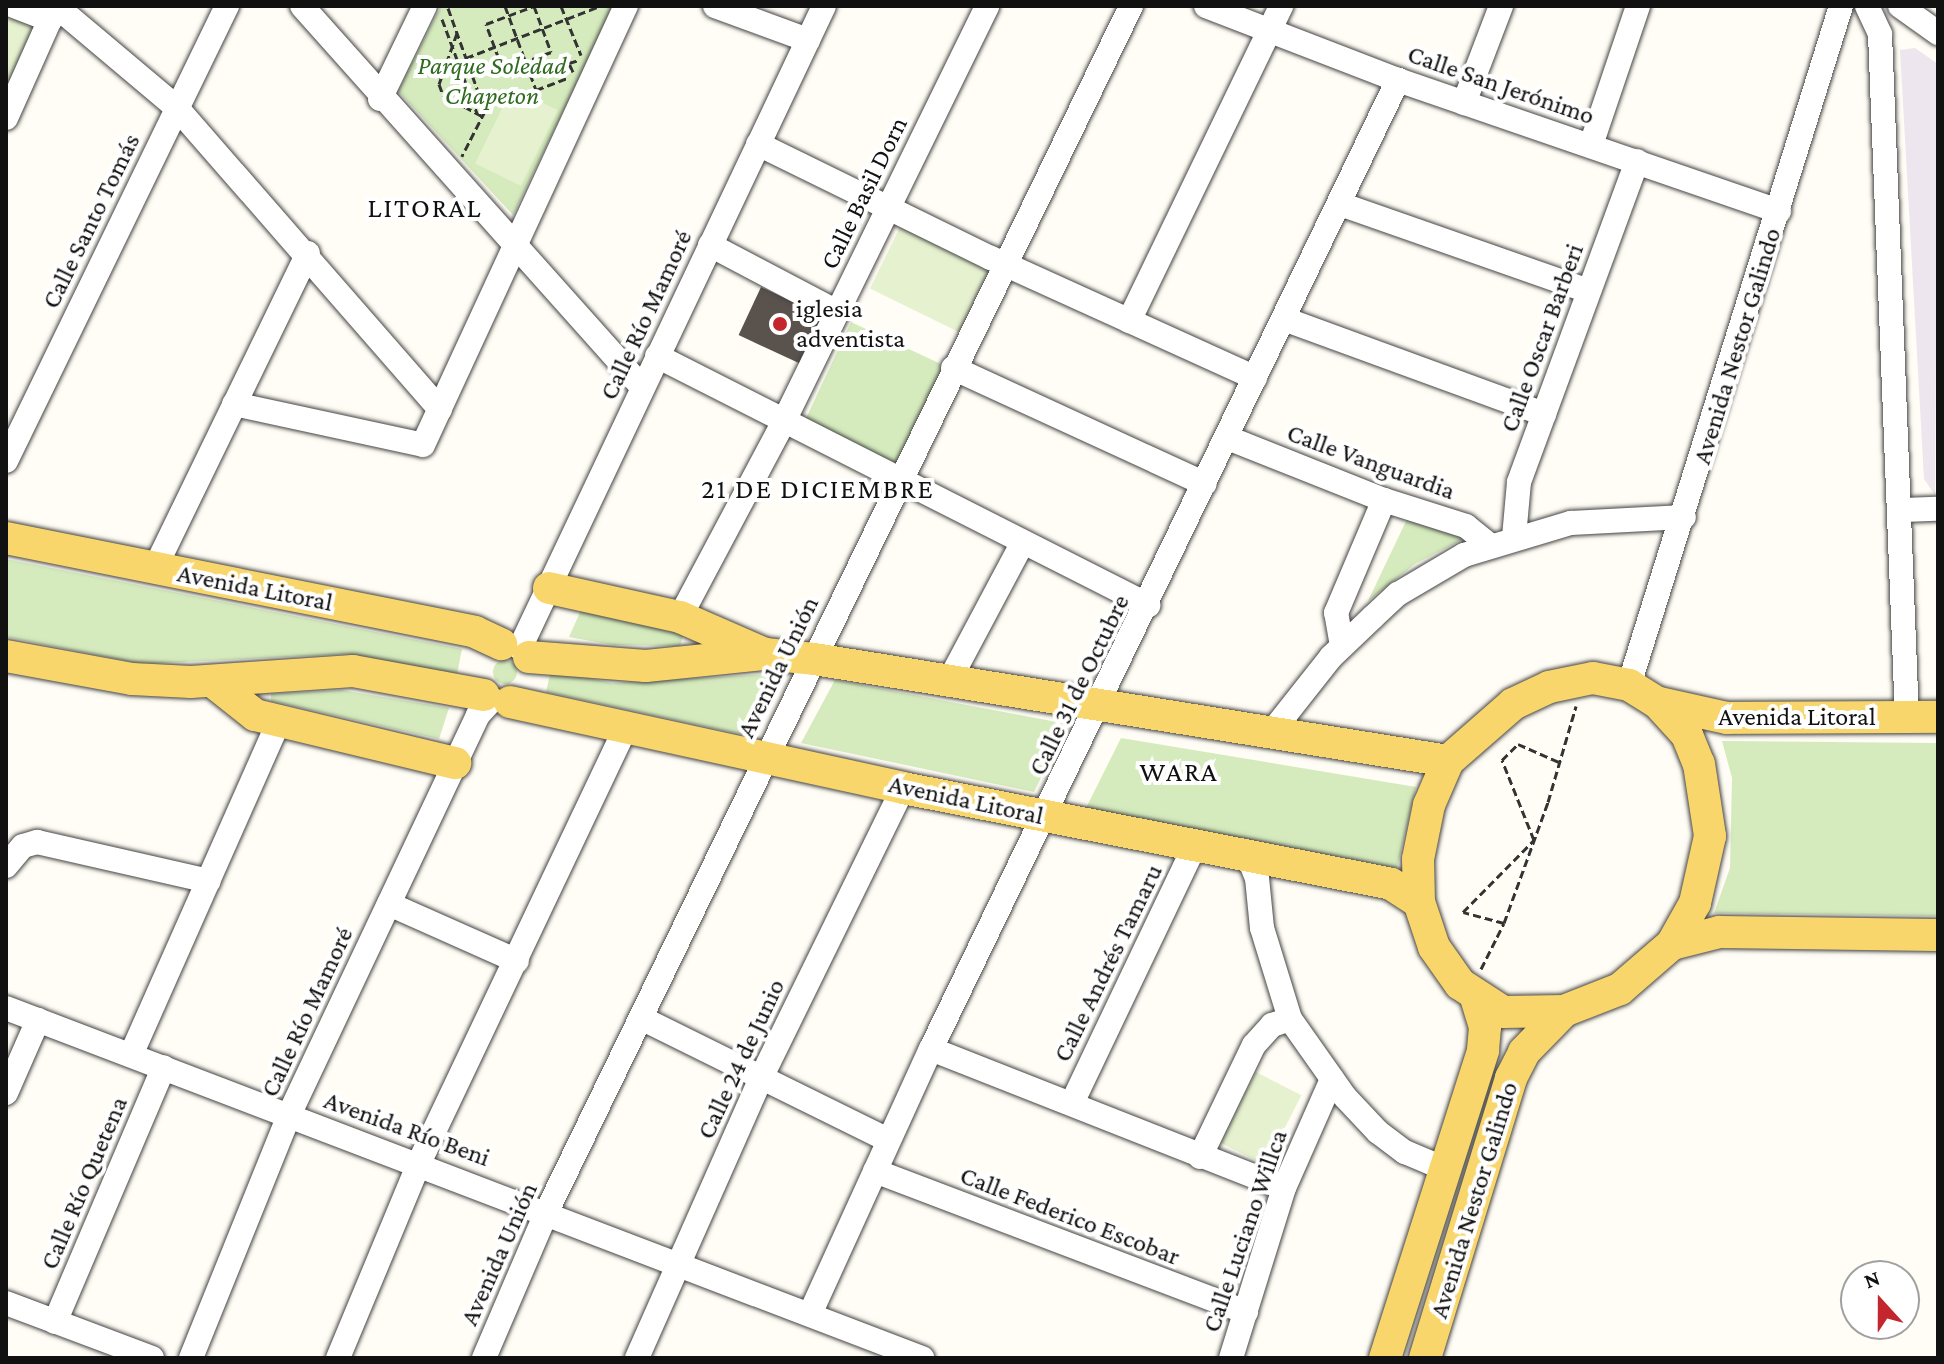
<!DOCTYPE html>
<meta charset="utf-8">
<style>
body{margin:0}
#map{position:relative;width:1944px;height:1364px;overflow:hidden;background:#fffdf5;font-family:"Crimson Pro",serif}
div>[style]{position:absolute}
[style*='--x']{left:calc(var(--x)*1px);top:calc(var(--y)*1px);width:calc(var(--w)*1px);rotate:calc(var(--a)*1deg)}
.industrial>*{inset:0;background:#eee6ef}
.green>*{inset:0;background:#d5ebbd;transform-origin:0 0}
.round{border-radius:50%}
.pitch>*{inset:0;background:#e6f2cf;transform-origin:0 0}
.building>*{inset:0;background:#5a524d;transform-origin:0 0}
.path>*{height:3px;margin-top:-1.5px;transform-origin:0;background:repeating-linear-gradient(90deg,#333 0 8px,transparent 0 12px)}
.roads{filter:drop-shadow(0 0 2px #444) drop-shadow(0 0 2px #444)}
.minor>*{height:24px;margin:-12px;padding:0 12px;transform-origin:12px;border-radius:12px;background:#fff}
.major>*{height:32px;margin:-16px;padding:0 16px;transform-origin:16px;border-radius:16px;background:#f9d66b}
.dots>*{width:22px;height:22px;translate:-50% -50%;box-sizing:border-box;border:4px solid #fff;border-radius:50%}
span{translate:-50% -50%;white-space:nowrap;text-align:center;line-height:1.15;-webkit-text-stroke:8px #fff;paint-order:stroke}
.park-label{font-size:26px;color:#2f6b1f;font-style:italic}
.street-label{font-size:26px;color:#111}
.poi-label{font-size:26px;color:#111}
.left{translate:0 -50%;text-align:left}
.neighbourhood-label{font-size:28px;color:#111;letter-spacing:2px}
.frame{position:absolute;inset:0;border:8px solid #111;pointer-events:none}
.north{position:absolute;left:1840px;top:1260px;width:80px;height:80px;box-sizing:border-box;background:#fff;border:2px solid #a0a0a0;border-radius:50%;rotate:339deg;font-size:22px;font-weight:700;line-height:32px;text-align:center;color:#111}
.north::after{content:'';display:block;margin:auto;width:28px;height:36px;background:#c4262e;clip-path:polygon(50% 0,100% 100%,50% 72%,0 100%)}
</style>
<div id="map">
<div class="industrial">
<i style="clip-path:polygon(1915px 48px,1938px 64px,1935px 495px,1924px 479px,1900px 50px)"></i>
</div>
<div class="green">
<i style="clip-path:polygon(441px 6px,614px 6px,513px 215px,398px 91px)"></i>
<i style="left:851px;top:322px;width:108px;height:114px;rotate:25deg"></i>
<i style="clip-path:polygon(1407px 519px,1471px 535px,1415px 564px,1368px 601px)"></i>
<i style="clip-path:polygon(6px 559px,462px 649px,457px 674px,347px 654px,142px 664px,6px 637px)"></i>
<i style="clip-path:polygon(581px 610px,684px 633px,680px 646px,613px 645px,569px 637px)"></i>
<i class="round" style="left:493px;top:660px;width:24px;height:24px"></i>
<i style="clip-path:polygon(551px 670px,612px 683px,786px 673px,754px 737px,546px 692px)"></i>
<i style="clip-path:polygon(835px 680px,1067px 724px,1034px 792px,801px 743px)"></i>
<i style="clip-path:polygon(341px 690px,449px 708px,439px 739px,271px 701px,271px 694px)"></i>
<i style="clip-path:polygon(1121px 738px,1416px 787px,1397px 868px,1086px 808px)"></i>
<i style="clip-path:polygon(1722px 741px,1938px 743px,1938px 916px,1714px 913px,1730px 868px,1732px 778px)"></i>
</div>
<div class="pitch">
<i style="clip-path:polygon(6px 11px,43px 26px,6px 107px)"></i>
<i style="left:512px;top:88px;width:51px;height:84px;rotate:26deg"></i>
<i style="left:902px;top:223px;width:101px;height:73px;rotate:26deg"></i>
<i style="left:1256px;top:1072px;width:51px;height:79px;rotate:27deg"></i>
</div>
<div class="building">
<i style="left:761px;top:287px;width:67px;height:53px;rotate:25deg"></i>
</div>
<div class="path">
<i style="--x:505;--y:6;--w:90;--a:69.7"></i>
<i style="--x:536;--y:90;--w:34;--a:-21"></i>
<i style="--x:534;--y:6;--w:49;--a:69.7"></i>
<i style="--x:551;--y:52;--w:51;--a:159.4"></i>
<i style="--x:503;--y:70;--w:49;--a:-110.3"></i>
<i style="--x:486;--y:24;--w:51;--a:-20.6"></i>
<i style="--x:561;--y:6;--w:53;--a:67.8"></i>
<i style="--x:448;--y:8;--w:109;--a:70.2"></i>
<i style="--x:485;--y:111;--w:51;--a:117.1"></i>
<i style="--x:442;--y:19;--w:100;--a:69.6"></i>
<i style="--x:457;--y:33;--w:54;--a:109.4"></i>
<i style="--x:439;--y:84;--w:12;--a:70"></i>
<i style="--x:443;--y:95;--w:44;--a:28.3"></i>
<i style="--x:466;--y:58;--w:144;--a:-21.2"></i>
<i style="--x:573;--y:72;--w:10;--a:-114"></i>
<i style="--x:569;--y:63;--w:10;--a:-17"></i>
<i style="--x:1504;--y:923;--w:42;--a:-165"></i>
<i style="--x:1463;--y:912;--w:101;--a:-45.4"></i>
<i style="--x:1534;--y:840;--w:86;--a:-111.8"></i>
<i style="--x:1502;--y:760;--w:23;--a:-45"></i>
<i style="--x:1518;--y:744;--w:45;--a:23.7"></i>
<i style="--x:1481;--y:969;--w:51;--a:-63.4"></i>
<i style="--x:1504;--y:923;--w:129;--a:-70"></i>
<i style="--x:1548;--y:802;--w:100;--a:-73.7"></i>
</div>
<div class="roads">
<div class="minor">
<i style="--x:14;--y:6;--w:39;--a:21"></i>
<i style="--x:56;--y:6;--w:158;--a:40.1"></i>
<i style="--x:177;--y:108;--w:400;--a:48.9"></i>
<i style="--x:302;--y:6;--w:511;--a:48.25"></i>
<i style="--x:715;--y:6;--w:99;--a:20.1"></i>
<i style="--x:1206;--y:6;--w:206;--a:21.1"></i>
<i style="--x:1398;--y:80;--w:403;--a:19"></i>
<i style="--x:1867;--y:6;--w:31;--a:65"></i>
<i style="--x:1880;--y:34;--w:684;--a:87.74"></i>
<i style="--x:1900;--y:6;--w:47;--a:35.4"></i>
<i style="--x:380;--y:99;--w:103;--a:-64.2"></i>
<i style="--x:1464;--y:103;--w:104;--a:-69.1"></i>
<i style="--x:6;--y:118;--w:123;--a:-65.9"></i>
<i style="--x:758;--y:144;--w:259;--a:26.1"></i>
<i style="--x:991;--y:258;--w:290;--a:24.4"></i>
<i style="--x:1591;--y:145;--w:147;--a:-71.3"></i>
<i style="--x:1340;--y:204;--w:263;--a:19.3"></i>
<i style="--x:710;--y:245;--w:144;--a:27.8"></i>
<i style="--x:1284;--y:319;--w:277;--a:20.1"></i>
<i style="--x:1129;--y:321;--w:350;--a:-64.2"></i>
<i style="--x:657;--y:356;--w:551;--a:26.89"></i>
<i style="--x:953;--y:368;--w:277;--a:24.7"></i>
<i style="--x:234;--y:404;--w:193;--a:12.2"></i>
<i style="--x:423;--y:445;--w:484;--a:-65.2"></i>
<i style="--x:1228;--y:438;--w:168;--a:21.7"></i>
<i style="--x:1384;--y:500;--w:86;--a:17.6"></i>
<i style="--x:1466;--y:526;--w:32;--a:39"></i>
<i style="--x:6;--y:461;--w:506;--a:-64.09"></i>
<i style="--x:1902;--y:510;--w:36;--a:-2"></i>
<i style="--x:1514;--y:537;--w:55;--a:-84.8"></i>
<i style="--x:1519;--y:482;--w:342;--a:-69.8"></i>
<i style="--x:155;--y:568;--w:350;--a:-64.1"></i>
<i style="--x:680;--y:617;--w:222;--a:-62"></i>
<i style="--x:784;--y:421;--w:462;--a:-63.9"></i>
<i style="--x:1342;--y:646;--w:34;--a:-100"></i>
<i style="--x:1336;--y:613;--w:123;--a:-67"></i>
<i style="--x:520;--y:648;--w:710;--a:-64.66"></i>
<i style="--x:949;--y:681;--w:157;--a:-62"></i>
<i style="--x:1629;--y:685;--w:711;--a:-72.66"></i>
<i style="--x:1271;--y:733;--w:97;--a:-51.7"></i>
<i style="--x:1331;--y:657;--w:58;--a:-43.6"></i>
<i style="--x:1373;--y:617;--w:34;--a:-43"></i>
<i style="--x:1398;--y:594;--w:77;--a:-30.6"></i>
<i style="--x:1464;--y:555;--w:112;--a:-16.7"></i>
<i style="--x:1571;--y:523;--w:113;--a:-3"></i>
<i style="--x:1248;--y:856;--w:24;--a:68"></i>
<i style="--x:1257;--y:878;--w:50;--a:84.3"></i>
<i style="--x:1262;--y:928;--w:95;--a:72.9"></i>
<i style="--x:1290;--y:1019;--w:95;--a:54.8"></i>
<i style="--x:1345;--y:1097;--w:48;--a:46.7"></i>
<i style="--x:1378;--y:1132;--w:34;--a:37"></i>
<i style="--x:1405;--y:1152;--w:43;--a:23"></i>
<i style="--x:6;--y:866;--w:26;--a:-50"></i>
<i style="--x:23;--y:846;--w:15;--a:-16"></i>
<i style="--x:37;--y:842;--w:176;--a:12.8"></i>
<i style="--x:389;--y:904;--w:140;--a:24"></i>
<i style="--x:6;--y:1008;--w:981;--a:20.91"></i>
<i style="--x:641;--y:1018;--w:275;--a:26.3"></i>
<i style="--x:931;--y:1049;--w:379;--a:21.5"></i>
<i style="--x:131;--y:1055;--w:365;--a:-66.1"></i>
<i style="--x:6;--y:1093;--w:80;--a:-66.3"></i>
<i style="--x:1072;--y:1103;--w:284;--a:-64.5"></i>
<i style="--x:1200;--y:1157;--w:124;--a:-64.3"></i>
<i style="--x:1254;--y:1045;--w:27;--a:-48"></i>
<i style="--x:1272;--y:1025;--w:19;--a:-18"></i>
<i style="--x:875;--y:1171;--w:397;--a:20.8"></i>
<i style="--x:6;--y:1303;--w:156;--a:20.6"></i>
<i style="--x:810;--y:1314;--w:291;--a:-65.5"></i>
<i style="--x:931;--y:1049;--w:1076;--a:-64.27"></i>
<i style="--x:55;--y:1322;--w:277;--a:-66.9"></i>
<i style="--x:191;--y:1358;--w:262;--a:-68"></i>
<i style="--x:289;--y:1115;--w:442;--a:-64.7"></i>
<i style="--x:478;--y:715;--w:21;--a:-47"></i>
<i style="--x:338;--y:1358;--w:211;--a:-67.4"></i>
<i style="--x:419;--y:1163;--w:485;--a:-64.6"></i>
<i style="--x:484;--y:1358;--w:160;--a:-66.8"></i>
<i style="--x:547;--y:1211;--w:1339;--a:-64.14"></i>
<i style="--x:637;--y:1358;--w:308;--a:-66.1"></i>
<i style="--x:762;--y:1076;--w:321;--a:-63.9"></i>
<i style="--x:1231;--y:1358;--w:178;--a:-72.7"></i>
<i style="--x:1284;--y:1188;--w:119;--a:-66.2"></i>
</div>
<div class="major">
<i style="--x:6;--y:538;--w:478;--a:11.3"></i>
<i style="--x:475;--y:632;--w:29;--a:25"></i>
<i style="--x:549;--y:588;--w:134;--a:12.5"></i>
<i style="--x:680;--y:617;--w:93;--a:23.5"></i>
<i style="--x:6;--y:656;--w:128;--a:10.3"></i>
<i style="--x:132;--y:679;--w:59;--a:2.9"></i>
<i style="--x:191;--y:682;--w:162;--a:-3.9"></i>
<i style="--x:353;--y:671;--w:133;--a:10.4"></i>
<i style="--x:529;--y:657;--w:117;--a:4.4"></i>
<i style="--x:646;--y:666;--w:120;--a:-5.8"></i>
<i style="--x:765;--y:654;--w:49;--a:5.8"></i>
<i style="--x:814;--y:659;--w:642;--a:9.14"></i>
<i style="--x:1593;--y:678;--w:37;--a:11"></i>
<i style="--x:1629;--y:685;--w:34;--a:32"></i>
<i style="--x:1658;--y:703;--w:43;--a:47.8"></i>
<i style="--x:1687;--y:735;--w:31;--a:68"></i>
<i style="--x:1699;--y:764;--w:73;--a:81.3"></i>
<i style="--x:1710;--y:836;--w:69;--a:102.6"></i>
<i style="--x:1695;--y:903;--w:47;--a:119.3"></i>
<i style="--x:1672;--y:944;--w:69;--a:139.1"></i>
<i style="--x:1620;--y:989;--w:60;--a:158.6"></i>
<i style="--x:1564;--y:1011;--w:61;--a:179.1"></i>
<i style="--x:1503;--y:1012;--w:51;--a:-146.9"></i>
<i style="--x:1460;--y:984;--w:45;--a:-125.1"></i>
<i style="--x:1434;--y:947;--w:47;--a:-108.4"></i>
<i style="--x:1419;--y:902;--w:43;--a:-91.3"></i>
<i style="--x:1418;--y:859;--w:55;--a:-78.5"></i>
<i style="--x:1429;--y:805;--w:48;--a:-66.6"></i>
<i style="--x:1448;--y:761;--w:86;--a:-41.2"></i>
<i style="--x:1513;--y:704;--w:40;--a:-25"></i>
<i style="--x:1549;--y:687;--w:45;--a:-11.6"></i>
<i style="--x:212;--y:681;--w:55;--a:38.3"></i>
<i style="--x:255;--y:715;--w:206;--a:13.5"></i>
<i style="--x:510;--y:702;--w:402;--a:12.3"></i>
<i style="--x:903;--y:788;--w:497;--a:11.1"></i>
<i style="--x:1391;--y:884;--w:33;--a:33"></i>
<i style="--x:1659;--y:703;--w:70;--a:12.4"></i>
<i style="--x:1727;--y:718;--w:211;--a:-0.3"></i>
<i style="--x:1672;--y:944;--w:49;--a:-14.3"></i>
<i style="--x:1719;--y:932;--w:219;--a:0.8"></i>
<i style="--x:1385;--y:1358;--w:323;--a:-72.3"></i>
<i style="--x:1483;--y:1050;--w:23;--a:-85"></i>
<i style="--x:1485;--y:1027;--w:30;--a:-107"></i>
<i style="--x:1425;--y:1358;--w:293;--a:-72.9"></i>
<i style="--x:1511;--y:1078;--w:29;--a:-63"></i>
<i style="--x:1524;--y:1052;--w:57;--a:-45.7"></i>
</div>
</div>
<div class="dots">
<i style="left:780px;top:324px;background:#c4262e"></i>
</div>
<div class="park-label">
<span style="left:492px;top:81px">Parque Soledad<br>Chapeton</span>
</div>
<div class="street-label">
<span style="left:1501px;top:85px;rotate:19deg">Calle San Jerónimo</span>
<span style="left:864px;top:193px;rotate:-64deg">Calle Basil Dorn</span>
<span style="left:91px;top:221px;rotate:-64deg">Calle Santo Tomás</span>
<span style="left:646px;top:315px;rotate:-65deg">Calle Río Mamoré</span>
<span style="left:1542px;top:338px;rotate:-70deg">Calle Oscar Barberi</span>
<span style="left:1737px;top:346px;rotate:-73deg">Avenida Nestor Galindo</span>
<span style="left:1371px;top:462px;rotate:20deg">Calle Vanguardia</span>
<span style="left:255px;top:588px;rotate:11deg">Avenida Litoral</span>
<span style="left:778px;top:667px;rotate:-64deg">Avenida Unión</span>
<span style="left:1079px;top:685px;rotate:-64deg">Calle 31 de Octubre</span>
<span style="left:1797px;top:717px">Avenida Litoral</span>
<span style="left:966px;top:800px;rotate:12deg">Avenida Litoral</span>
<span style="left:1108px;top:963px;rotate:-64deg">Calle Andrés Tamaru</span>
<span style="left:307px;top:1012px;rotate:-65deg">Calle Río Mamoré</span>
<span style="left:741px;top:1059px;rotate:-65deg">Calle 24 de Junio</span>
<span style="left:407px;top:1129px;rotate:20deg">Avenida Río Beni</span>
<span style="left:84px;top:1183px;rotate:-67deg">Calle Río Quetena</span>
<span style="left:1474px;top:1200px;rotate:-73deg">Avenida Nestor Galindo</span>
<span style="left:1070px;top:1216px;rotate:21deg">Calle Federico Escobar</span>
<span style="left:1245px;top:1231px;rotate:-71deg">Calle Luciano Willca</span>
<span style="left:499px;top:1254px;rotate:-66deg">Avenida Unión</span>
</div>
<div class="poi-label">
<span class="left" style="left:796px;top:324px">iglesia<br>adventista</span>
</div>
<div class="neighbourhood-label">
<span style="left:425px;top:208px">LITORAL</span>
<span style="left:818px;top:489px">21 DE DICIEMBRE</span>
<span style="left:1179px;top:772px">WARA</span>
</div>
<div class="frame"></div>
<div class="north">N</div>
</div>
